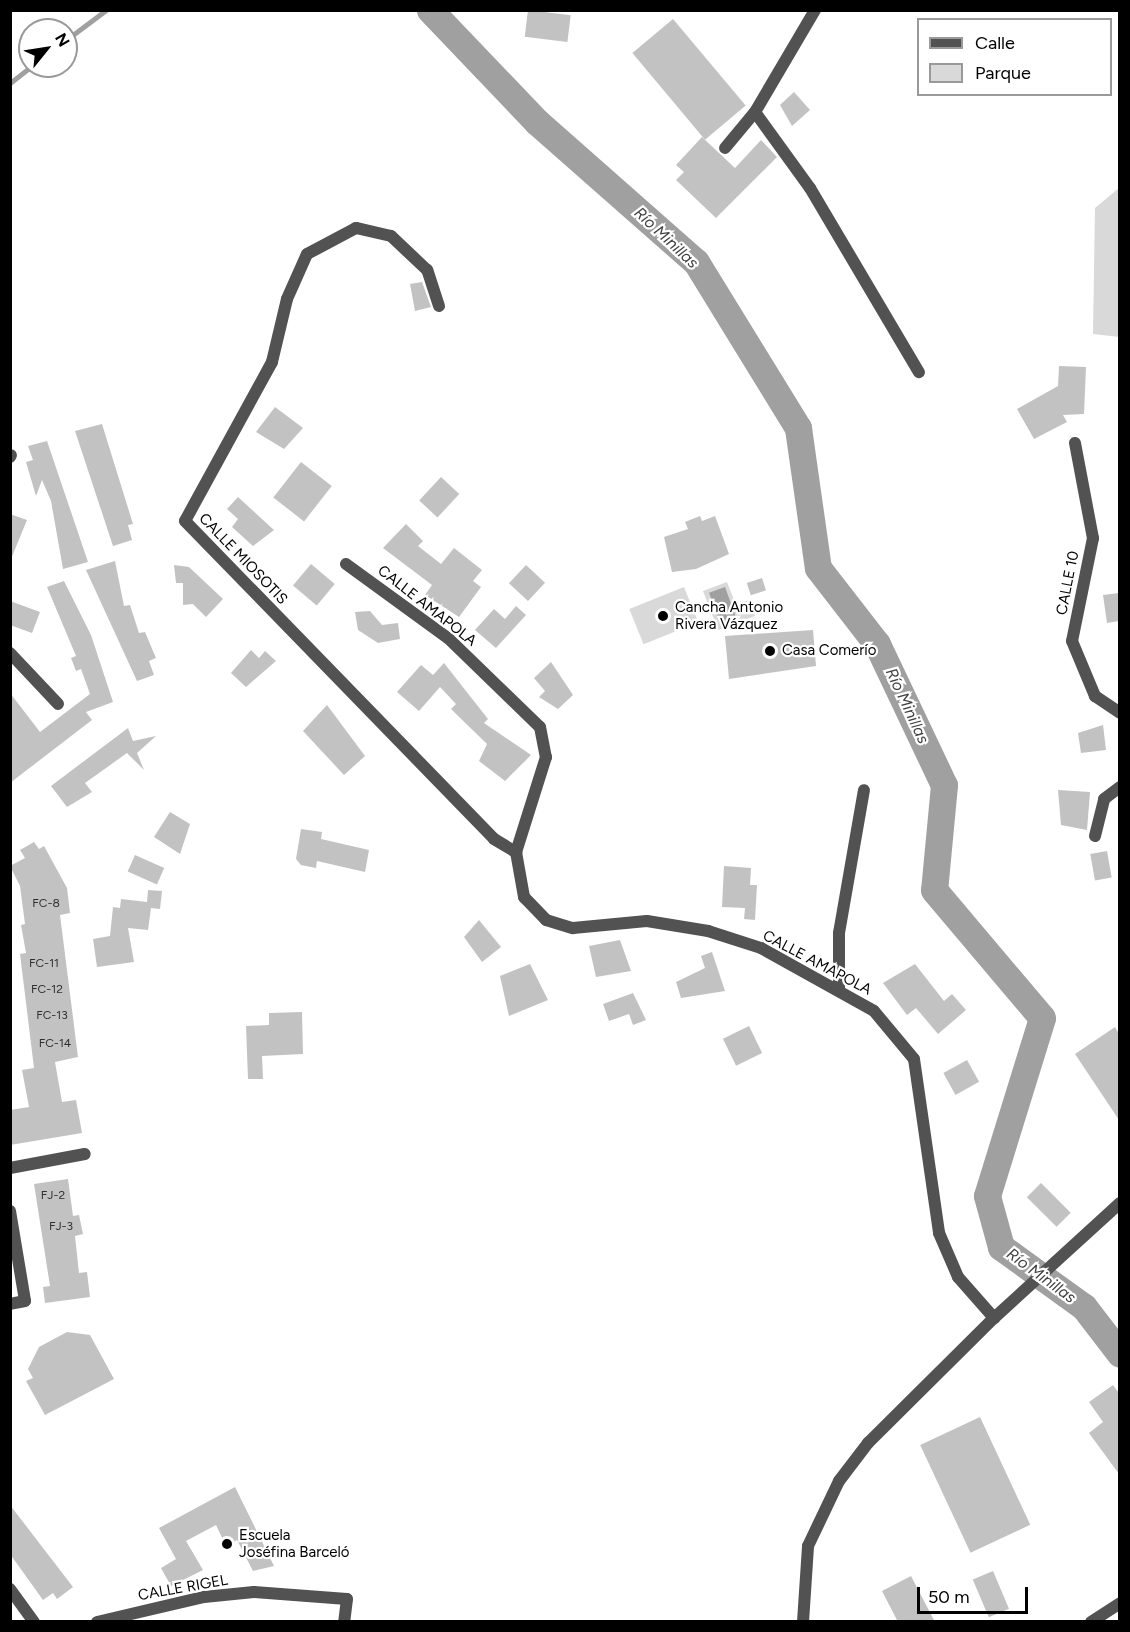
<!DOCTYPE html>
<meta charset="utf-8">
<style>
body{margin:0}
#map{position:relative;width:1130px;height:1632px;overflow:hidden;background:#fff;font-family:Figtree,sans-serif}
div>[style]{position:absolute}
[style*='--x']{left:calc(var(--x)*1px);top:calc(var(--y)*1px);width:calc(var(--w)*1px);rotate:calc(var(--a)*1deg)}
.green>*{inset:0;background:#d9d9d9;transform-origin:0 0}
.water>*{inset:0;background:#a0a0a0;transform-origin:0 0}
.stream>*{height:4.5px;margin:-2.25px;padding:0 2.25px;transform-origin:2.25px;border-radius:2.25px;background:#a0a0a0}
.river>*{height:27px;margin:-13.5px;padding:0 13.5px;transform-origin:13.5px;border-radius:13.5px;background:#a0a0a0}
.building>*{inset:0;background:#c2c2c2;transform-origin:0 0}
.minor>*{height:12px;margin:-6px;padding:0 6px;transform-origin:6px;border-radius:6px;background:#525252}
.tertiary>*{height:12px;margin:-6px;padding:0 6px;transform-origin:6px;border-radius:6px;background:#525252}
.dots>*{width:16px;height:16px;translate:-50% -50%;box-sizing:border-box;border:3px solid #fff;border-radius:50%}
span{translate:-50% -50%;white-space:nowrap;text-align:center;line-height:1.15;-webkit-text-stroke:4.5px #fff;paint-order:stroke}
.number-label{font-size:12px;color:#303030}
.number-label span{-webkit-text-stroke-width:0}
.street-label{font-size:15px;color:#000}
.poi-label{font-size:15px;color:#000}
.left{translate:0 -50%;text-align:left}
.water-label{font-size:16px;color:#414141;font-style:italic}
.frame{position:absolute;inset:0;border:12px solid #000;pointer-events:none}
.legend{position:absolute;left:917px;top:18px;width:195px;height:78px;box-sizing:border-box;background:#fff;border:2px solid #999;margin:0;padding:8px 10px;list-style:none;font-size:18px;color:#000}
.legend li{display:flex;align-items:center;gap:12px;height:30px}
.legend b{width:30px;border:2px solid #999}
.north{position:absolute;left:18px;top:18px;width:60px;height:60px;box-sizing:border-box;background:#fff;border:2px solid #999;border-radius:50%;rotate:60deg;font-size:16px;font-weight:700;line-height:24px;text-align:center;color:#000}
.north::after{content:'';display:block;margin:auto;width:21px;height:27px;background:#000;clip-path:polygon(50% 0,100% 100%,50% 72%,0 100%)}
.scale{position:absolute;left:917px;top:1587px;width:111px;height:27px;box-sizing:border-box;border:3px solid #000;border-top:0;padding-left:8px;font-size:18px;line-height:21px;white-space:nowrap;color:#000;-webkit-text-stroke:4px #fff;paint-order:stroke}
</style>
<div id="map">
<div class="green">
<i style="clip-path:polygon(1119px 188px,1119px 337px,1093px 334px,1095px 208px)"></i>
<i style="clip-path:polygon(727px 582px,736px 605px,749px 600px,755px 616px,718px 630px,703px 591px)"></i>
<i style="left:684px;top:587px;width:38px;height:59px;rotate:68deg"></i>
</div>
<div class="water">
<i style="left:725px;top:587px;width:33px;height:17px;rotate:70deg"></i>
</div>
<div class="stream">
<i style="--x:66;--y:40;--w:50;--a:-36.9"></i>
<i style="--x:10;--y:83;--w:28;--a:-38"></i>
</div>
<div class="river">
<i style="--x:430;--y:10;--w:155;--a:46.3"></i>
<i style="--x:537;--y:122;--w:212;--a:41.4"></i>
<i style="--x:696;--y:262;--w:195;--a:58.4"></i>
<i style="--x:798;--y:428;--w:141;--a:81.9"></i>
<i style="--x:818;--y:568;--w:96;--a:52.2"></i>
<i style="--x:877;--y:644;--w:156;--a:64.6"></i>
<i style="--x:944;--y:785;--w:105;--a:95.4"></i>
<i style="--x:934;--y:890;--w:167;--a:49.8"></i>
<i style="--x:1042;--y:1018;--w:186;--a:107.2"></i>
<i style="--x:987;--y:1196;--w:53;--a:74.6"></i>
<i style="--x:1001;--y:1247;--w:102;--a:35.9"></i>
<i style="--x:1084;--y:1307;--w:59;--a:52.5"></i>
</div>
<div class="building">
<i style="left:528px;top:10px;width:43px;height:27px;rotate:7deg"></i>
<i style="left:673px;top:19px;width:113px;height:53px;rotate:50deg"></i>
<i style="clip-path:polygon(794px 92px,810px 110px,792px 126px,780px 105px)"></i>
<i style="clip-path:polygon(702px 137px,735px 168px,761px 140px,777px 157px,716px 218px,676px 180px,684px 172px,676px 165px)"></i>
<i style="clip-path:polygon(422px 282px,431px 307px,415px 311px,410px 284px)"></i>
<i style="clip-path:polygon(1059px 366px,1086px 367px,1084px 414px,1063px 415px,1067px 422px,1034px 439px,1017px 409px,1058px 386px)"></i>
<i style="clip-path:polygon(275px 407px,303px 428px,284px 449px,256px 432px)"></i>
<i style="clip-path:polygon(102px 424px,133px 524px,128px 525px,132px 540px,113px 546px,75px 431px)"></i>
<i style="clip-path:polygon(47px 441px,88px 562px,63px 569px,51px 501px,42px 480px,36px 496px,26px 462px,33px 460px,28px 446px)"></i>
<i style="left:301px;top:462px;width:39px;height:45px;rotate:38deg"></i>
<i style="left:441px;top:477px;width:25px;height:32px;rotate:43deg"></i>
<i style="clip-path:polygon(238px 497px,274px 530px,253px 546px,232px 527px,238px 519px,227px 509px)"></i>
<i style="clip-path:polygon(10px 514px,27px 520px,11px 559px,10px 559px)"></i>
<i style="clip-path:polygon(700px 516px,702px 521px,715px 516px,729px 554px,696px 569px,672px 572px,664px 537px,688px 529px,685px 522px)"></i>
<i style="clip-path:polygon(406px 524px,423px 541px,418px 546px,441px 564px,454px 548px,482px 570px,473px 581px,481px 587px,459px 617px,425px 595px,432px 585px,383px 548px)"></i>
<i style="clip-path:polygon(115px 561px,124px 606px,130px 605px,139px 633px,145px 632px,156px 658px,149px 661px,154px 675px,137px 681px,86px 570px)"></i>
<i style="left:311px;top:564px;width:31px;height:28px;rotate:40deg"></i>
<i style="clip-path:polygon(174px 565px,189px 567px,223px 599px,206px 617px,193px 604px,183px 605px,183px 583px,176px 583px)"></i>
<i style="left:526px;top:565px;width:26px;height:25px;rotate:43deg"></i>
<i style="left:762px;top:578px;width:13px;height:16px;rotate:72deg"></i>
<i style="clip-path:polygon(64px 581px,91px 635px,113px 702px,86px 712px,92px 720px,10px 783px,10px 693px,40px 732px,90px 694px,81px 669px,76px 671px,71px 658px,76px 656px,47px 587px)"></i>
<i style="clip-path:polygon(1119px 593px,1119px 621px,1107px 623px,1103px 595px)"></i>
<i style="clip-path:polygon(10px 601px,40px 612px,32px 633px,10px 625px)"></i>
<i style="clip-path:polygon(516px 606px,526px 615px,496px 648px,475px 630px,494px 609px,505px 619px)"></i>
<i style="clip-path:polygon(370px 611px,382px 625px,398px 623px,400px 639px,378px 643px,358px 630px,355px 612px)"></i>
<i style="clip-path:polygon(813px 630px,816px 666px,729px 679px,725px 636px)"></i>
<i style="clip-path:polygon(251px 650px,259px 658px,265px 651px,276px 661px,246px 687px,231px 673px)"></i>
<i style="clip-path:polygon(551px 662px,573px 695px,558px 709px,539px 697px,545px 691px,534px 678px)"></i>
<i style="clip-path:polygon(444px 663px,488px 719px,484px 723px,531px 755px,505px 781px,479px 761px,487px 744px,451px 709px,456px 704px,440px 687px,419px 711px,397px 692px,421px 665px,433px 675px)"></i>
<i style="clip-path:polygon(327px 705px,365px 756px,344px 775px,303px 731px)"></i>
<i style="clip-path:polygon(1103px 725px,1106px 750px,1081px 753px,1078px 733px)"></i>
<i style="clip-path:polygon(128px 728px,133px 741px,156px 736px,137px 753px,144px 770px,127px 753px,85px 783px,92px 792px,67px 807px,51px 786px)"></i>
<i style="clip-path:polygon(1058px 790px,1090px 792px,1087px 830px,1061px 825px)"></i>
<i style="clip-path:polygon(170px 812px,190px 824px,180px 854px,154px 837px)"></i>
<i style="clip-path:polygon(301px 829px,322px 832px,321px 839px,369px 850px,365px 872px,317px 861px,316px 868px,301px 865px,296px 859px)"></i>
<i style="clip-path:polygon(34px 842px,39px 849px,44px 846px,67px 888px,70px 913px,60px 915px,78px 1057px,55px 1062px,62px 1102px,76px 1100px,82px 1133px,10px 1145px,10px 1110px,29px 1107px,22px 1070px,34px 1068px,20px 954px,26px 953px,21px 925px,25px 924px,20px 886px,10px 866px,25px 858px,20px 850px)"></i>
<i style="left:1107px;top:851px;width:27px;height:17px;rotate:80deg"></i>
<i style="left:135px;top:855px;width:32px;height:18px;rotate:24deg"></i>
<i style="clip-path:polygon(724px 866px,751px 868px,750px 885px,757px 885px,755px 920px,744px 919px,745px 908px,722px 907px)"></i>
<i style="clip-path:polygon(148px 890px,162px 891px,160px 909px,151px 908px,148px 930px,128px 928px,134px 962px,97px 967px,93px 939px,110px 936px,113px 907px,120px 908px,121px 899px,147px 902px)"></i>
<i style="clip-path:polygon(479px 920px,501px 947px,482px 962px,464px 937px)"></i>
<i style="clip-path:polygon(620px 940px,631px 971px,596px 977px,589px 946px)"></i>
<i style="clip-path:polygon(712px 952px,725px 991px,681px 998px,676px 982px,705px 968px,701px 956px)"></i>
<i style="clip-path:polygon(530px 964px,548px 1000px,509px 1016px,500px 976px)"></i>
<i style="clip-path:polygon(915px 964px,944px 1001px,952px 994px,966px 1010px,938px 1034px,916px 1008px,907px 1015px,883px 983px)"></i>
<i style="clip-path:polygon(633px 993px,646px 1020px,633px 1025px,629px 1014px,609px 1021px,603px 1004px)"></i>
<i style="clip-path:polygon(302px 1012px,303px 1054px,262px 1056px,263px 1079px,248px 1079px,246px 1026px,269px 1025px,269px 1013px)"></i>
<i style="left:749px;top:1026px;width:30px;height:29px;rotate:64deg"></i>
<i style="clip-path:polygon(1115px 1027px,1119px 1034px,1119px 1120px,1075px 1054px)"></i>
<i style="left:967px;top:1060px;width:25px;height:27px;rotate:61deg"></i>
<i style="clip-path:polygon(68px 1179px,73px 1216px,79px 1215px,83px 1234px,75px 1236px,79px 1273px,87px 1272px,90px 1297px,45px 1303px,43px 1287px,50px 1286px,34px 1184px)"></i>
<i style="left:1041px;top:1183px;width:42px;height:20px;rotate:45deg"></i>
<i style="clip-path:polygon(67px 1332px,90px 1335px,114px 1379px,45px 1415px,26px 1381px,33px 1378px,28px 1369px,39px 1347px)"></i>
<i style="clip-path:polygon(1113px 1385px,1119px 1393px,1119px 1474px,1089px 1433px,1103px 1422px,1089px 1402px)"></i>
<i style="left:980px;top:1417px;width:119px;height:66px;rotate:65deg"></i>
<i style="clip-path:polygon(235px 1487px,274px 1566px,253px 1571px,237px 1540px,226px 1546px,216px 1525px,186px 1541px,203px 1570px,171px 1586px,161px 1568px,176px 1559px,159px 1528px)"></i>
<i style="clip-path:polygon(10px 1505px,73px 1587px,57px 1599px,53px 1593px,43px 1600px,10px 1554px)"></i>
<i style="left:993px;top:1571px;width:41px;height:22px;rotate:67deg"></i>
<i style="clip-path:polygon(911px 1576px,935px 1622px,898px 1622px,882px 1591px)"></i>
</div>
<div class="minor">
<i style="--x:755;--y:112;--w:94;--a:54.1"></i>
<i style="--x:810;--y:188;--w:214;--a:59.4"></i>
<i style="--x:725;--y:148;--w:47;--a:-50.2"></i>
<i style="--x:755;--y:112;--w:118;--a:-59.5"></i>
<i style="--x:439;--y:306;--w:38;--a:-108"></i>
<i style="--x:427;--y:270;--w:50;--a:-136.6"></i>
<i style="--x:391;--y:236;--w:36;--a:-167"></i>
<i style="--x:356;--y:228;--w:55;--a:152"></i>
<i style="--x:307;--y:254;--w:49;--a:114"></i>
<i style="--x:287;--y:299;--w:65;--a:103.4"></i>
<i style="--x:272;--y:362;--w:181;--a:118.7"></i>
<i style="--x:185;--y:521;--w:443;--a:45.8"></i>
<i style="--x:494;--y:839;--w:26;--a:31"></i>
<i style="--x:1075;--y:443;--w:97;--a:79.3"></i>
<i style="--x:1093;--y:538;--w:105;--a:101.5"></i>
<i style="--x:1072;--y:641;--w:60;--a:67.3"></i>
<i style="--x:1095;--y:696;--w:30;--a:34"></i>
<i style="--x:10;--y:457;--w:2;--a:-63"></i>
<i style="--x:346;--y:564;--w:126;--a:36"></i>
<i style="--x:448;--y:638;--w:128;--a:44.1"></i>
<i style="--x:540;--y:727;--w:31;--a:79"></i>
<i style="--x:546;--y:757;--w:100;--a:107.5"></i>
<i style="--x:516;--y:852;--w:46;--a:79.9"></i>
<i style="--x:524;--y:897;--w:32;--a:46"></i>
<i style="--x:546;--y:920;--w:28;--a:17"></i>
<i style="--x:573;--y:928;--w:74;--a:-5.4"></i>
<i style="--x:647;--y:921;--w:62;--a:9.3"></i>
<i style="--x:708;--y:931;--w:56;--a:17.8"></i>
<i style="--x:761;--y:948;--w:129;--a:29.1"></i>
<i style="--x:874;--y:1011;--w:62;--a:50.2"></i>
<i style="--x:914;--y:1059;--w:176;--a:81.8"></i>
<i style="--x:939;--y:1233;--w:48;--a:66.6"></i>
<i style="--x:958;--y:1277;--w:55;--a:48.7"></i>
<i style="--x:10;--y:653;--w:70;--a:46.7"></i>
<i style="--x:1095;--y:836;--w:38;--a:-76"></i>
<i style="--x:1104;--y:799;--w:20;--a:-37"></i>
<i style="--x:839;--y:989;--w:56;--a:-90"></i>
<i style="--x:839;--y:933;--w:145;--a:-80.1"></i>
<i style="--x:10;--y:1168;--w:76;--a:-10.6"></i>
<i style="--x:10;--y:1211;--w:91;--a:80.5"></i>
<i style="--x:25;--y:1301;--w:15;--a:169"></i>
<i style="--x:10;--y:1589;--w:41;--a:54"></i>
<i style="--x:97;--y:1622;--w:110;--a:-13.2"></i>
<i style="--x:204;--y:1597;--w:50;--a:-5.7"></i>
<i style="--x:254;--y:1592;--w:93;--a:4.3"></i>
<i style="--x:347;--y:1599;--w:23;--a:97"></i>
<i style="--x:1091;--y:1622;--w:35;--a:-33"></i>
</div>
<div class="tertiary">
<i style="--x:803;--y:1622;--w:76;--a:-86.2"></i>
<i style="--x:808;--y:1546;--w:72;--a:-64.5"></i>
<i style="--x:839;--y:1481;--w:48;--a:-52.7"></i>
<i style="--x:868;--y:1443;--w:177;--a:-44.8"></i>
<i style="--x:994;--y:1318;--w:171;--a:-42.4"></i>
</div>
<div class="dots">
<i style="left:663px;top:616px;background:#000"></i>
<i style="left:770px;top:651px;background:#000"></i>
<i style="left:227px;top:1544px;background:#000"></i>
</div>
<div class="number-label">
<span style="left:46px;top:904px">FC-8</span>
<span style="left:44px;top:964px">FC-11</span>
<span style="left:47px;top:990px">FC-12</span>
<span style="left:52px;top:1016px">FC-13</span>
<span style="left:55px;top:1044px">FC-14</span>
<span style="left:53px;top:1196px">FJ-2</span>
<span style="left:61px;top:1227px">FJ-3</span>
</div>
<div class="street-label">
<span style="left:243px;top:559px;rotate:46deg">CALLE MIOSOTIS</span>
<span style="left:1068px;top:583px;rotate:-79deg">CALLE 10</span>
<span style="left:427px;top:606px;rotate:38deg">CALLE AMAPOLA</span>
<span style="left:817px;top:963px;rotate:28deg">CALLE AMAPOLA</span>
<span style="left:183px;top:1588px;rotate:-10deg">CALLE RIGEL</span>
</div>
<div class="poi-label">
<span class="left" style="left:675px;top:616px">Cancha Antonio<br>Rivera Vázquez</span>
<span class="left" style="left:782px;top:651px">Casa Comerío</span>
<span class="left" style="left:239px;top:1544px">Escuela<br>Joséfina Barceló</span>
</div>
<div class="water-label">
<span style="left:666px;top:238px;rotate:43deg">Río Minillas</span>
<span style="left:907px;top:706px;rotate:65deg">Río Minillas</span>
<span style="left:1041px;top:1276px;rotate:36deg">Río Minillas</span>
</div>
<div class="frame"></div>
<ul class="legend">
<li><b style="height:8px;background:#525252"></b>Calle</li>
<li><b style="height:16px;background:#d9d9d9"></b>Parque</li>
</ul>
<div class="north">N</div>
<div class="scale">50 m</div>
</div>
